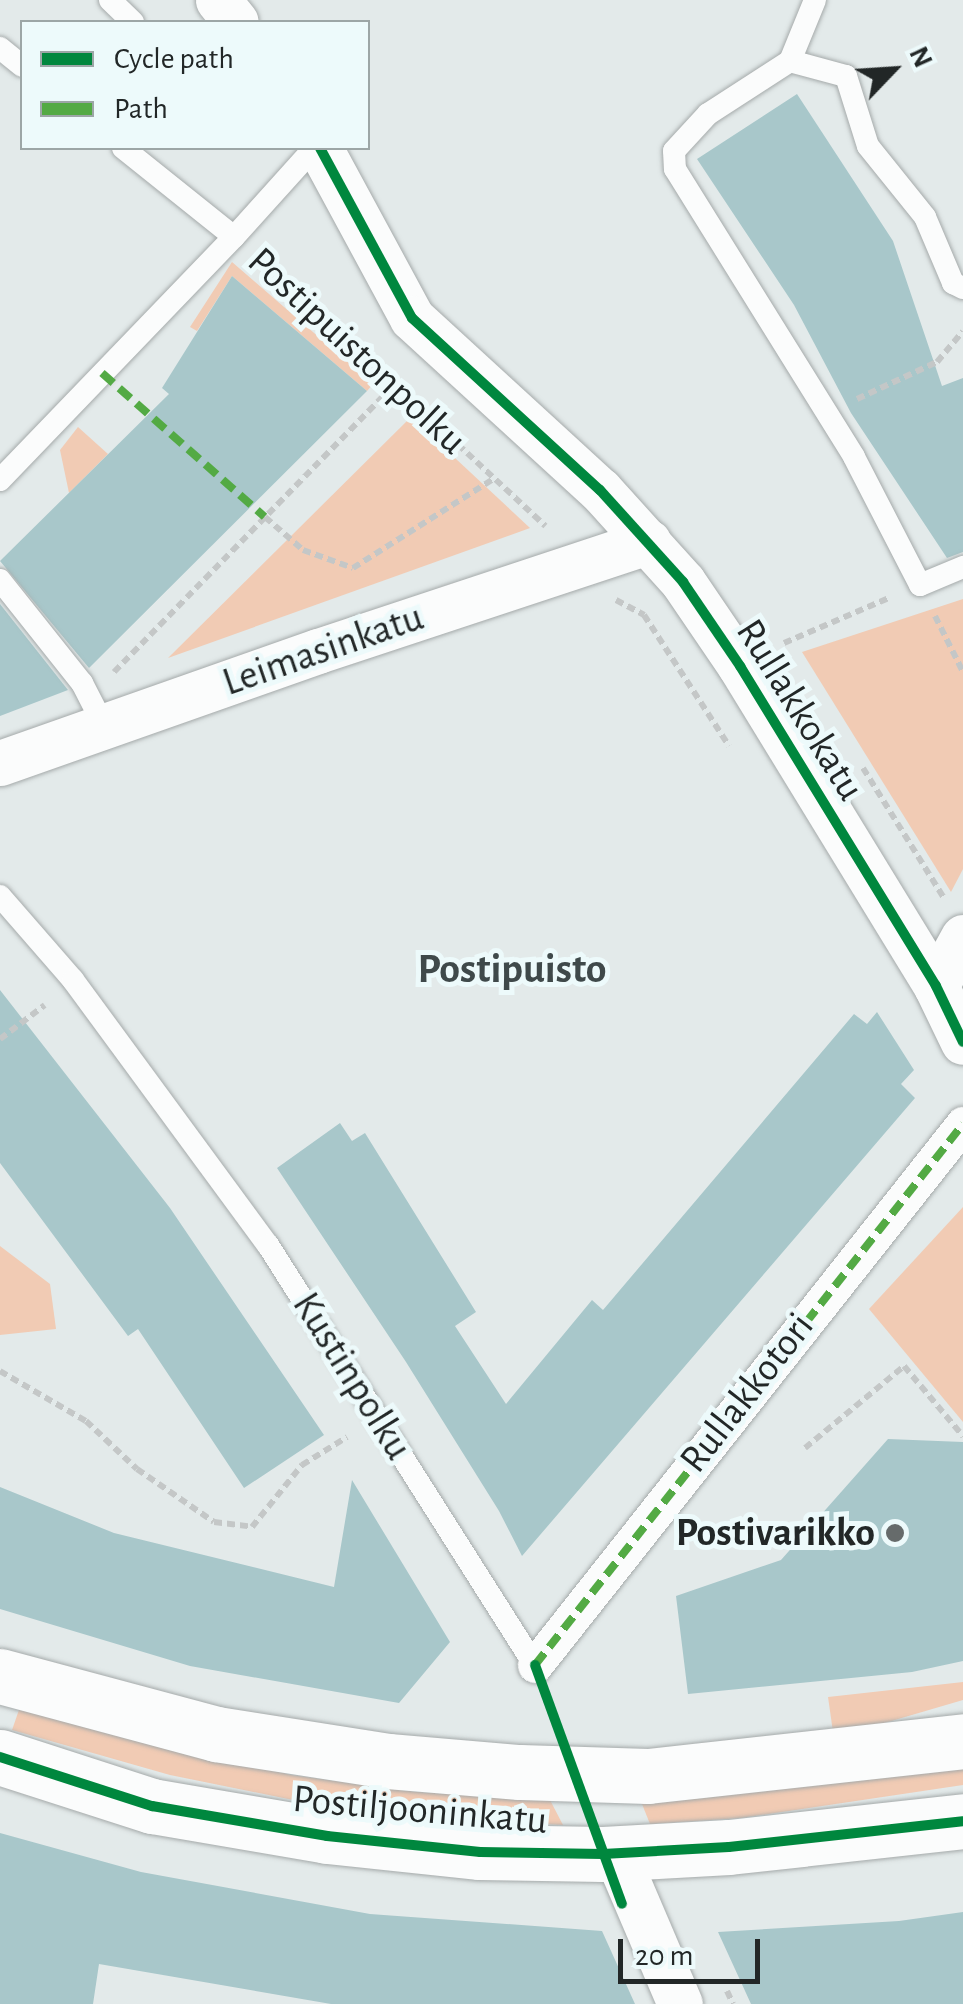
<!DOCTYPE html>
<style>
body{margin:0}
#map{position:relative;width:963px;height:2004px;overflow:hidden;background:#e3eaea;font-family:"Alegreya Sans",sans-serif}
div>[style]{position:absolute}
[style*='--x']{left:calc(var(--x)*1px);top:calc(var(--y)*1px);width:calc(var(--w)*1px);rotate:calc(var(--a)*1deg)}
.green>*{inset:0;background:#f1cbb4}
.building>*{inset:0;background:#a8c7ca}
.path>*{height:6px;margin-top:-3px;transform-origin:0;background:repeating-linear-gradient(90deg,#c4c7c7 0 8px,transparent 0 13px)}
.roads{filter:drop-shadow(0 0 2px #a5aaaa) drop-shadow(0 0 2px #a5aaaa)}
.service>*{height:22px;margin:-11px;padding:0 11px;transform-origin:11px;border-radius:11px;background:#fbfcfc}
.pedestrian>*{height:35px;margin:-17.5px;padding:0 17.5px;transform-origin:17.5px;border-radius:17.5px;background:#fbfcfc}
.minor>*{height:45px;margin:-22.5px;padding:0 22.5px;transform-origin:22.5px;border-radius:22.5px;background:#fbfcfc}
.tertiary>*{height:55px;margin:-27.5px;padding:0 27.5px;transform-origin:27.5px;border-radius:27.5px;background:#fbfcfc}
.quiet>*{height:8px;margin-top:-4px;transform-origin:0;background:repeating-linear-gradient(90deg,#53aa44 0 15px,transparent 0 23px)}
.cycleway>*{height:10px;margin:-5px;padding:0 5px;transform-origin:5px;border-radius:5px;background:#00873e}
.dots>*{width:28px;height:28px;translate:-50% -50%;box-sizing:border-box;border:5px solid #edfafb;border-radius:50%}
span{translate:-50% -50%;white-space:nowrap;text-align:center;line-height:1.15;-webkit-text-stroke:10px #edfafb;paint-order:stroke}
.street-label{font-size:40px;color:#222727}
.poi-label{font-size:40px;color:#222727;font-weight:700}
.right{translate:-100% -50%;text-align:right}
.neighbourhood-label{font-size:42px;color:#3f494a;font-weight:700}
.legend{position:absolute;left:20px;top:20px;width:350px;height:130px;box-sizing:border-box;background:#edfafb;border:2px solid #9ca6a6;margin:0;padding:12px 18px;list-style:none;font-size:30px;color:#222727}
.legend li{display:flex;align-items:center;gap:20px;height:50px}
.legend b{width:50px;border:2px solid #9ca6a6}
.north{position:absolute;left:843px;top:20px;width:100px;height:100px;-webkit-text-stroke:8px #edfafb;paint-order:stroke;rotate:65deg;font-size:28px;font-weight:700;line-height:40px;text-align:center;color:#222727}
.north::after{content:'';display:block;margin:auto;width:35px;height:45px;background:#222727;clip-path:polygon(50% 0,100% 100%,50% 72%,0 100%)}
.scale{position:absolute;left:618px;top:1939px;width:142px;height:45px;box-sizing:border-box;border:5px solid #222727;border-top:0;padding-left:12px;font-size:30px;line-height:35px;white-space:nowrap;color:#222727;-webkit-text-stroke:8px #edfafb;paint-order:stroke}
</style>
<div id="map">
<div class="green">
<i style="clip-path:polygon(232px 262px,373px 384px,367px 391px,232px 276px,197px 331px,190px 327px)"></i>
<i style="clip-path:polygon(411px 417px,530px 528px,168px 658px)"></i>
<i style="clip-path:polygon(78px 427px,108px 454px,69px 493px,60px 450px)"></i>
<i style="clip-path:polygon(963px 599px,963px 869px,951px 892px,802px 652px)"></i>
<i style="clip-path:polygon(963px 1207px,963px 1422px,869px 1309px)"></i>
<i style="clip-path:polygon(0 1246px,50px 1284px,56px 1329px,0 1335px)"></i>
<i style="clip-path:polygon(963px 1682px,963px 1700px,871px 1727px,833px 1732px,828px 1697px)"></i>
<i style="clip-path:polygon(20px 1707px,291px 1775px,417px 1792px,550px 1800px,563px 1825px,419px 1818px,293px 1800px,170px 1775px,12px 1730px)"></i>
<i style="clip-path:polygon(963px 1759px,963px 1785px,741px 1818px,650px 1824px,640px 1799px)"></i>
</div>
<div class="building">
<i style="clip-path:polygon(797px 94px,893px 241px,942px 386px,963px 378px,963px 552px,947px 558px,851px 413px,794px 305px,697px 159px)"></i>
<i style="clip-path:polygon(232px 276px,367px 391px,89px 668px,0 561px,169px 394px,162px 388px)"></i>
<i style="clip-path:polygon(0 604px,68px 690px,0 716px)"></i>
<i style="clip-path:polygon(0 990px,170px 1208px,324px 1435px,244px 1488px,138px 1329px,128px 1336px,0 1163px)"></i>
<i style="clip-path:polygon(877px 1012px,914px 1070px,901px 1084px,915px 1098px,522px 1556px,499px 1511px,406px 1362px,277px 1168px,340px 1123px,352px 1141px,365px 1133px,476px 1312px,455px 1326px,506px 1404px,592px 1300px,603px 1310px,854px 1014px,867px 1024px)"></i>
<i style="clip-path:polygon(888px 1439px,963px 1442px,963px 1661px,912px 1672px,688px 1694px,676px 1596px,781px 1560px)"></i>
<i style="clip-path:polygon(352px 1480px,450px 1642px,399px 1703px,190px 1666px,0 1609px,0 1487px,114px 1533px,334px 1587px)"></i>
<i style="clip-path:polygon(0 1833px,141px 1872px,370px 1914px,602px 1931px,635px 2004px,331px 2004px,99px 1964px,93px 2004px,0 2004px)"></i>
<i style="clip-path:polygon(963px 1912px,963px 2004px,751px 2004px,718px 1932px,899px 1921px)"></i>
</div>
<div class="path">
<i style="--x:258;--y:258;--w:393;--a:43"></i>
<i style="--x:857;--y:399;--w:88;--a:-24.8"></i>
<i style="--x:937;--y:362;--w:40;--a:-50"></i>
<i style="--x:265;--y:517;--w:50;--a:41"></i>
<i style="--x:303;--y:550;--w:53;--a:19.8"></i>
<i style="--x:353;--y:568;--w:168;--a:-32.4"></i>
<i style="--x:616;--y:600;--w:32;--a:28"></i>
<i style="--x:644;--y:615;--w:156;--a:57"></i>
<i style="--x:935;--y:616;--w:63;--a:63.4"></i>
<i style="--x:784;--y:643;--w:114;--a:-23.2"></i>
<i style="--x:114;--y:672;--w:404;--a:-45.7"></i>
<i style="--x:863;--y:768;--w:153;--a:58.1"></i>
<i style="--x:0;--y:1039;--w:56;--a:-37.1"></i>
<i style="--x:0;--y:1371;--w:99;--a:30.2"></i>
<i style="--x:86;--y:1421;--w:70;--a:43.3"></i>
<i style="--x:137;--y:1469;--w:93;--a:34.5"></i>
<i style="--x:214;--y:1522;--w:38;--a:7"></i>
<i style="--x:252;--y:1527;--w:80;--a:-51.1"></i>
<i style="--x:302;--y:1465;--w:53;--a:-31.9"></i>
<i style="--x:805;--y:1448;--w:129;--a:-39.6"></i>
<i style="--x:904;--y:1366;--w:92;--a:49.9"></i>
<i style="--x:727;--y:1991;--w:14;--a:65"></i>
</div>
<div class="roads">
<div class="service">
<i style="--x:110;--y:0;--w:32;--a:44"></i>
<i style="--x:815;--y:0;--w:66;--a:112.3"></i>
<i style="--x:790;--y:61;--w:98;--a:147.1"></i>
<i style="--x:708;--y:114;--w:50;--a:132.6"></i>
<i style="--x:674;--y:151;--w:18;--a:87"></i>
<i style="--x:675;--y:169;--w:339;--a:58.1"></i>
<i style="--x:854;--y:457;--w:144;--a:62.7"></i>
<i style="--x:920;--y:585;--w:47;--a:-22.7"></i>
<i style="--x:0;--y:48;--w:28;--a:39"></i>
<i style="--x:790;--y:61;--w:58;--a:15"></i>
<i style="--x:846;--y:76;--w:73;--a:72.6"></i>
<i style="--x:868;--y:146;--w:91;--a:51.2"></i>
<i style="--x:925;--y:217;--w:72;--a:67"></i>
<i style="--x:953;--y:283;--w:11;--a:27"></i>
<i style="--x:123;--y:148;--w:142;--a:38.7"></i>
<i style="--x:0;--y:480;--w:337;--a:-46.1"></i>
<i style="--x:234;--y:237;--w:120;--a:-48"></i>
<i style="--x:0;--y:580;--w:132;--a:51.5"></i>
<i style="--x:82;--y:683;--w:48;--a:62.9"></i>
<i style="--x:0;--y:896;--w:111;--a:49"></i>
<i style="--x:73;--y:980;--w:329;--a:53.7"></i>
<i style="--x:268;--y:1245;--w:498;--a:57.6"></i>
</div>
<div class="pedestrian">
<i style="--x:535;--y:1665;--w:690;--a:-51.65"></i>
</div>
<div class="minor">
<i style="--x:218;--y:0;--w:28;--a:51"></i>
<i style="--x:320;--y:148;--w:193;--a:61.6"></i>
<i style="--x:412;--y:318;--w:255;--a:42.5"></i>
<i style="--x:600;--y:490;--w:124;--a:47.9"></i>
<i style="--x:683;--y:582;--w:102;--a:55.8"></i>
<i style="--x:740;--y:666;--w:375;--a:58.5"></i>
<i style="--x:936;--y:986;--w:62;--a:64.3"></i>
<i style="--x:0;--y:763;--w:337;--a:-19.4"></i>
<i style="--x:318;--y:651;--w:348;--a:-18.3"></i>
<i style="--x:936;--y:986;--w:56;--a:-61.1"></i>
<i style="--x:616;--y:1854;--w:163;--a:66.9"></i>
</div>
<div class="tertiary">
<i style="--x:0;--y:1676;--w:224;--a:15"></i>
<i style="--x:216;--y:1734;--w:174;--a:8.9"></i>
<i style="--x:388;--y:1761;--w:132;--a:4.8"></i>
<i style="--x:520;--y:1772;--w:128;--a:1.8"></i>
<i style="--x:648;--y:1776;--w:317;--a:-6.3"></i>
<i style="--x:0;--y:1757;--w:160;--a:17.9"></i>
<i style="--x:152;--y:1806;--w:178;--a:9.7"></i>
<i style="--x:327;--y:1836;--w:154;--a:6"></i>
<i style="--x:480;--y:1852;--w:123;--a:0.9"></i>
<i style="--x:603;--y:1854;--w:126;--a:-3.2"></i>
<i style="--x:729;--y:1847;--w:235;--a:-6.3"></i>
</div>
</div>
<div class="quiet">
<i style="--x:102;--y:373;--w:217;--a:41.5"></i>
<i style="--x:535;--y:1665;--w:690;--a:-51.65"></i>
</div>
<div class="cycleway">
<i style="--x:320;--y:148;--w:193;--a:61.6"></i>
<i style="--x:412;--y:318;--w:255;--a:42.5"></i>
<i style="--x:600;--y:490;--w:124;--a:47.9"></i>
<i style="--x:683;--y:582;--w:102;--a:55.8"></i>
<i style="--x:740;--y:666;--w:375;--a:58.5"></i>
<i style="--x:936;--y:986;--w:62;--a:64.3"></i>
<i style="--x:535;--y:1665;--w:254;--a:70"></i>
<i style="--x:0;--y:1757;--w:160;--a:17.9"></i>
<i style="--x:152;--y:1806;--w:178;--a:9.7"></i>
<i style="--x:327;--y:1836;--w:154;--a:6"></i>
<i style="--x:480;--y:1852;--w:123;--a:0.9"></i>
<i style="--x:603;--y:1854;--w:126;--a:-3.2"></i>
<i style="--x:729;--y:1847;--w:235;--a:-6.3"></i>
</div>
<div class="dots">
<i style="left:895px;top:1533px;background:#666b6b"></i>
</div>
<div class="street-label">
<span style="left:357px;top:351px;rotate:43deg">Postipuistonpolku</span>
<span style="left:323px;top:650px;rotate:-19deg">Leimasinkatu</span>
<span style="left:800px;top:710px;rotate:58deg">Rullakkokatu</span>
<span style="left:352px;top:1376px;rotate:58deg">Kustinpolku</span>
<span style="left:747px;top:1393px;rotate:-52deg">Rullakkotori</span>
<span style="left:420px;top:1810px;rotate:5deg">Postiljooninkatu</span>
</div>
<div class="poi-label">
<span class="right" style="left:875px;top:1533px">Postivarikko</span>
</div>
<div class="neighbourhood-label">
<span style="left:512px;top:969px">Postipuisto</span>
</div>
<ul class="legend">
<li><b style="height:12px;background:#00873e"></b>Cycle path</li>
<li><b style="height:12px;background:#53aa44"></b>Path</li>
</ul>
<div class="north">N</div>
<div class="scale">20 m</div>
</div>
